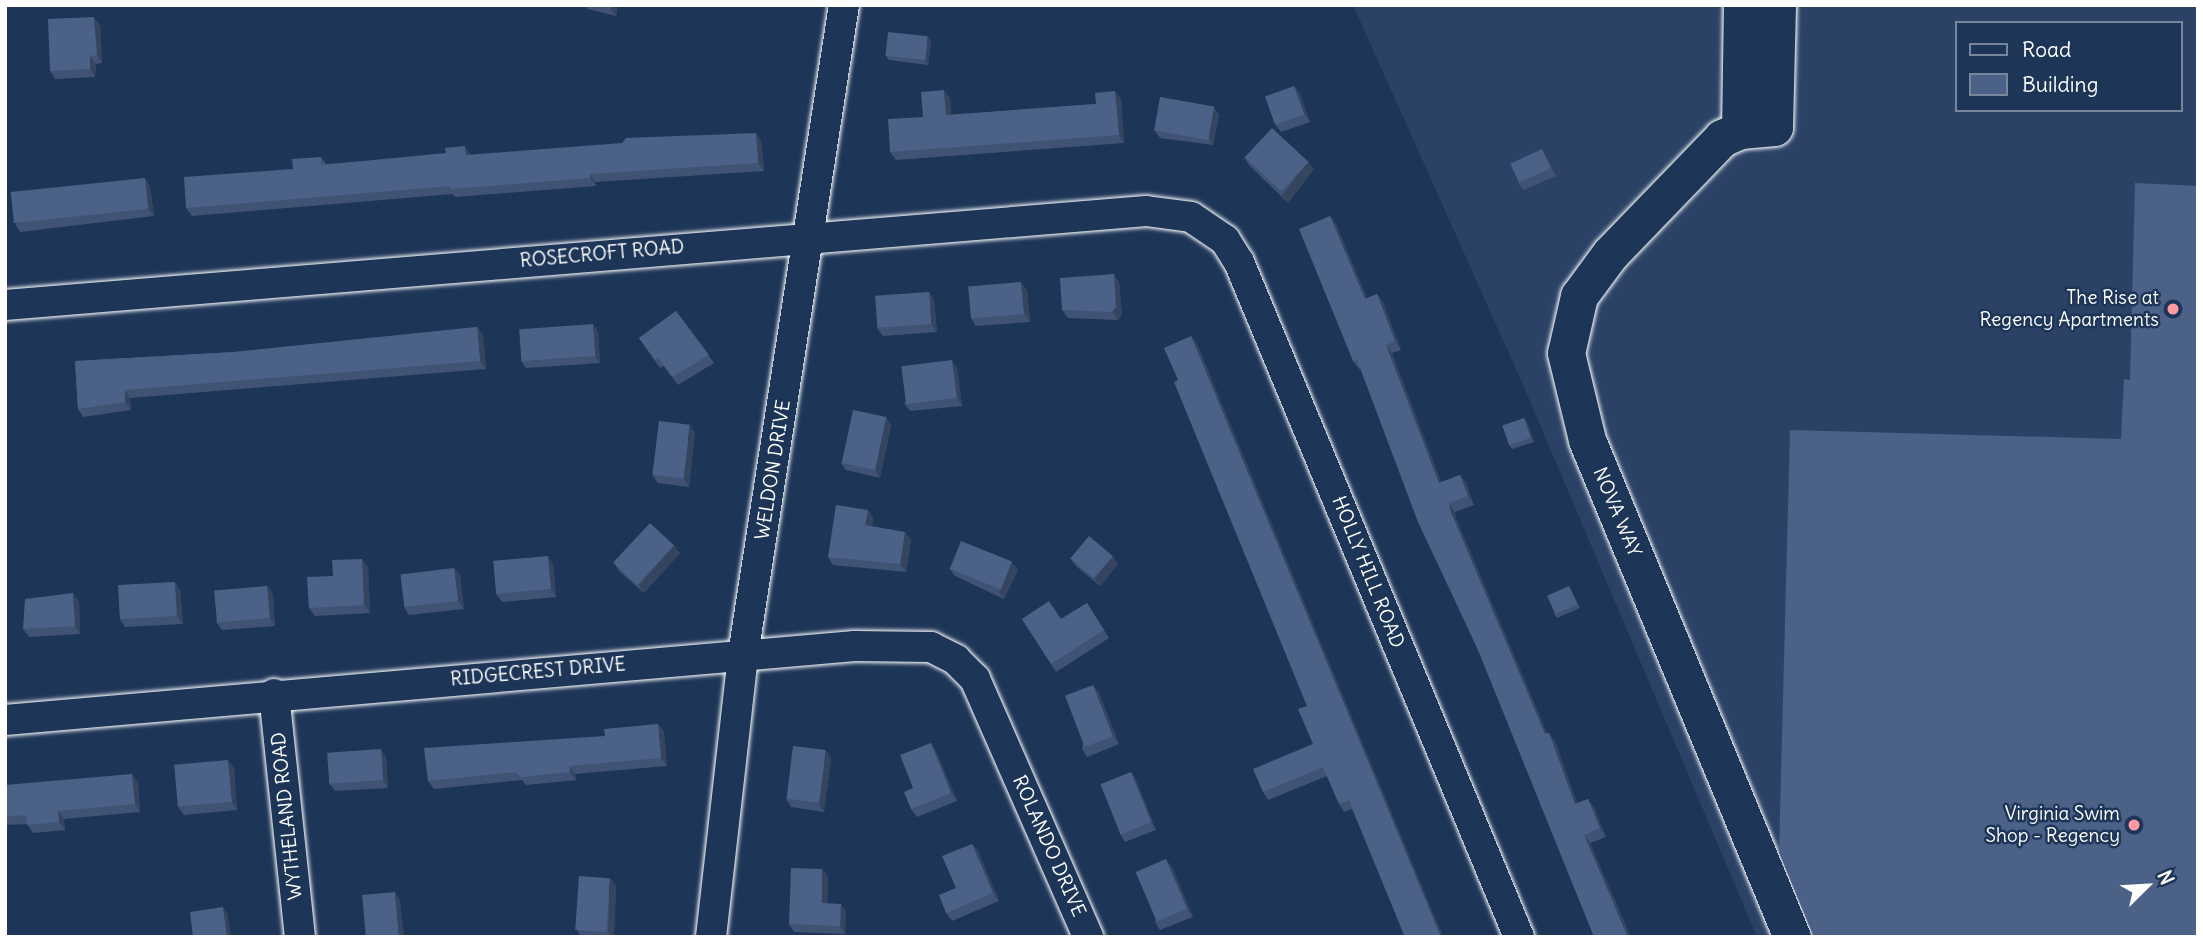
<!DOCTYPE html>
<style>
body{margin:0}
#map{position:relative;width:2203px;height:942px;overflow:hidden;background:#1d3557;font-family:Delius,sans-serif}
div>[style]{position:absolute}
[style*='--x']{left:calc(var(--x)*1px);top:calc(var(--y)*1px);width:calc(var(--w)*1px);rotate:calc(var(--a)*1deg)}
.built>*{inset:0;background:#2b4266}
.roads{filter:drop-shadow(0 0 2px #fff) drop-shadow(0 0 2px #fff)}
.minor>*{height:30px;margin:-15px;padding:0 15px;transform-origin:15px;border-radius:15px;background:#1d3557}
.tertiary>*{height:37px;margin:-18.5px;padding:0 18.5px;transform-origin:18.5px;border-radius:18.5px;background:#1d3557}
.wall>*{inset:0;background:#415375}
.shaded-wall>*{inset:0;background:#35445f}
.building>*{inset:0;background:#4c6188;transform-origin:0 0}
.dots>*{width:19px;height:19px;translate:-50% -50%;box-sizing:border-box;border:4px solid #1d3557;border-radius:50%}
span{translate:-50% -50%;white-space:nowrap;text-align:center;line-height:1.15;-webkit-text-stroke:5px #1d3557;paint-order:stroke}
.street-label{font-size:19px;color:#fff}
.poi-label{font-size:19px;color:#fff}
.right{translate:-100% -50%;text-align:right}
.frame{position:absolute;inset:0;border:7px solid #fff;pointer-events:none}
.legend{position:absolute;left:1955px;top:21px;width:228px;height:91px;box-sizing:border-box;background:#1d3557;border:2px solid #77869a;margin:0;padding:9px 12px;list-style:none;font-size:21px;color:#fff}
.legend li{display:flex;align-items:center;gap:14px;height:35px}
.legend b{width:35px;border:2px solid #77869a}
.north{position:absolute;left:2112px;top:851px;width:70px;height:70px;-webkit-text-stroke:5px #1d3557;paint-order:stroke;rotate:66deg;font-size:19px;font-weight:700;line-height:28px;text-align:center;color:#fff}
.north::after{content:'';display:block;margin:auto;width:24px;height:32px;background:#fff;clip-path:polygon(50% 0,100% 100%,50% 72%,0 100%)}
</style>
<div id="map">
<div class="built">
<i style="clip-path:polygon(evenodd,1353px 5px,2198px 5px,2198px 937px,1757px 937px,1524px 387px,1353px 5px,1956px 23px,2180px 23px,2180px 110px,1956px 110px,1956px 23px)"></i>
</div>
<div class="roads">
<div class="minor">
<i style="--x:5;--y:305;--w:1145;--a:-4.71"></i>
<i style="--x:1146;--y:211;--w:45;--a:7.6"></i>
<i style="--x:1191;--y:217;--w:41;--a:34.1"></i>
<i style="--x:1225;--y:240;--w:26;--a:58"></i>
<i style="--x:1239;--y:262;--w:731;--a:67.47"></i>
<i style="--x:274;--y:694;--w:244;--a:83.9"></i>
<i style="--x:5;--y:720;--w:853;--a:-4.98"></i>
<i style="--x:855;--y:646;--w:76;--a:0.8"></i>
<i style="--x:931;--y:647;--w:28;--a:27"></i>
<i style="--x:956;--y:660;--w:27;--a:45"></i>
<i style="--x:975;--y:679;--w:282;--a:66.3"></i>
<i style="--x:711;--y:937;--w:284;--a:-83.5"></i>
<i style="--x:743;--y:655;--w:658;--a:-81.17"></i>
</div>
<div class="tertiary">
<i style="--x:1777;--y:5;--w:122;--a:91.4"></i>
<i style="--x:1774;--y:127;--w:34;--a:175"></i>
<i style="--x:1740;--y:130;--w:20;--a:156"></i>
<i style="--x:1722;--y:138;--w:161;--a:134"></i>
<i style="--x:1610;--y:254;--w:52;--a:126.4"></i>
<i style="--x:1579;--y:296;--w:58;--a:102.8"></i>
<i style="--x:1566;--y:353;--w:89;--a:76.4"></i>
<i style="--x:1587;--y:440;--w:538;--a:67.59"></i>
<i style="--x:1740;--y:130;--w:125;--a:-89.1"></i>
</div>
</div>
<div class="wall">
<i style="clip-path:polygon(585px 5px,618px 5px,616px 16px,588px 9px)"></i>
<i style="clip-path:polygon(100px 25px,102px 63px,96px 64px,95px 77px,55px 79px,50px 71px)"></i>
<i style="clip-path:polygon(931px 40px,928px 65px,889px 60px,886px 56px)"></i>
<i style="clip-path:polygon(1294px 86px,1300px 94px,1310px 122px,1281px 132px,1275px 124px)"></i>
<i style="clip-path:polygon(950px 98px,951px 115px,1096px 104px,1121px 99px,1124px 143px,896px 160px,890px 152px,923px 117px)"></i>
<i style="clip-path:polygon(1214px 107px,1219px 115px,1213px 145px,1160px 138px,1154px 130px)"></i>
<i style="clip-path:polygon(761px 141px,764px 171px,595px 182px,596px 186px,455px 197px,453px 194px,192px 216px,186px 208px,293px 169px,321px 157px,326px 164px,470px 154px,470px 155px)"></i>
<i style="clip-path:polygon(1244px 157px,1308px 162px,1314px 169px,1288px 203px,1249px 165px)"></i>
<i style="clip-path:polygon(1548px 157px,1556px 176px,1523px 190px,1518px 182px)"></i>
<i style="clip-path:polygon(145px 178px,150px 186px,154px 216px,20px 232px,15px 224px)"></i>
<i style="clip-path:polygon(1330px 216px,1336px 224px,1367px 298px,1377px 294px,1383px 302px,1401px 350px,1392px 353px,1441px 482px,1460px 475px,1466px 483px,1474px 505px,1455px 512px,1456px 518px,1547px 733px,1555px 741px,1577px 803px,1588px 799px,1594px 807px,1606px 837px,1590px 843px,1631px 937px,1478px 650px,1361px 369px,1359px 369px,1353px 361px)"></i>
<i style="clip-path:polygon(1119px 282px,1122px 315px,1118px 320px,1068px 318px,1062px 310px)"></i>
<i style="clip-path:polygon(1027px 290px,1030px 322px,976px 326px,971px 318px)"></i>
<i style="clip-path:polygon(929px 292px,934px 300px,937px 332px,883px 336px,877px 328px)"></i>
<i style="clip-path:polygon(676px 311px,714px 363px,678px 385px,664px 366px,660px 368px,639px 338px)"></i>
<i style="clip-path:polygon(477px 327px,483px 335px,486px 369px,130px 398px,131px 410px,83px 417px,78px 409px,75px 361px,234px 352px)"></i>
<i style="clip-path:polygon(598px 331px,600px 363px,526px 368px,521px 361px)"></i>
<i style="clip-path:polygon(1191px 336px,1197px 344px,1443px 937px,1405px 937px,1352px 809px,1344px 812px,1339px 804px,1327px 776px,1268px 800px,1263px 792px,1313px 744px,1307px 706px,1178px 380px)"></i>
<i style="clip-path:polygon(957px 368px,962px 406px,910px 411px,904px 403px)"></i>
<i style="clip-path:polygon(886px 417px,891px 425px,880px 478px,846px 470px,841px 463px)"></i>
<i style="clip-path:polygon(1524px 418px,1527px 422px,1534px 442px,1512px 449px,1509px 445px)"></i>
<i style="clip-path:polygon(695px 433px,689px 487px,658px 483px,652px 475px)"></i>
<i style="clip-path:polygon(868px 510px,873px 518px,872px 526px,911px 540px,906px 572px,833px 565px,828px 557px)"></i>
<i style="clip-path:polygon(680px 553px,644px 593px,619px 571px,614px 563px)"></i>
<i style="clip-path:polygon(1113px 556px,1118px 564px,1100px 586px,1076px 566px,1070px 558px)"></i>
<i style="clip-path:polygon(1012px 562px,1018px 570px,1004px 599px,955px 576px,949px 568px)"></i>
<i style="clip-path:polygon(553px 564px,556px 597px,502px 602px,496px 594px)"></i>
<i style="clip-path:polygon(368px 567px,370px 613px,315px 616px,309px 608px,333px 576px)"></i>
<i style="clip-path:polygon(454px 568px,460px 576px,464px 609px,409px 615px,404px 607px)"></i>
<i style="clip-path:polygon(267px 586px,273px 594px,275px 626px,222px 630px,216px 622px)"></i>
<i style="clip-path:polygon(1569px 586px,1580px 608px,1557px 618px,1554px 614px)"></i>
<i style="clip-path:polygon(180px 590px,183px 624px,125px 627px,120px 619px)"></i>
<i style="clip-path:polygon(79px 601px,80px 634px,29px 637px,23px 629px)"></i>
<i style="clip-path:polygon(1087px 603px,1109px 638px,1056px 672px,1022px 619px,1061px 619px)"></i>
<i style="clip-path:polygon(1093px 685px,1099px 693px,1119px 744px,1087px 757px,1082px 749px)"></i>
<i style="clip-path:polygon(658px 724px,664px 732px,667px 766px,575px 774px,576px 780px,526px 785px,522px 780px,434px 789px,428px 781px,605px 736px)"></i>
<i style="clip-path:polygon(931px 743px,936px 751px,957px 801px,917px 817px,911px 809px,913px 788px)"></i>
<i style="clip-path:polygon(381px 749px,386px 757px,388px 788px,335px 791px,329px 783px)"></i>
<i style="clip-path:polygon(831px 758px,824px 812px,791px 807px,786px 799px)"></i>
<i style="clip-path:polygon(234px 768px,237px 810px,184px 815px,178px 807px)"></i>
<i style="clip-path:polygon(1131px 772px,1136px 780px,1156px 830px,1125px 842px,1120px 834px)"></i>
<i style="clip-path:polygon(138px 782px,140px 812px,64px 819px,65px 830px,33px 833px,27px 824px,5px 825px,5px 785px)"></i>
<i style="clip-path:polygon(972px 844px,978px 851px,999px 901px,952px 921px,946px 913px)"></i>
<i style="clip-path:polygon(1172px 867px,1193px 917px,1160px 930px,1155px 922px)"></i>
<i style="clip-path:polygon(822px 869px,828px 877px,827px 903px,846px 912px,845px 934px,794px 932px,789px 924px)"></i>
<i style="clip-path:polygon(616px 885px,614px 937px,581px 937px,577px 930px)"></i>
</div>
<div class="shaded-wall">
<i style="clip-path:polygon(611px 5px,618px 5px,616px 16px,610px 8px)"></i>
<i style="clip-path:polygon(94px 17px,100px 25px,102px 63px,97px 55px)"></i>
<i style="clip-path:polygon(928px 36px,931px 40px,928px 65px,925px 61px)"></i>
<i style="clip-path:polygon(90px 56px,96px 64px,95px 77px,90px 69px)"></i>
<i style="clip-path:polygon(1294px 86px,1300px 94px,1310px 122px,1304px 114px)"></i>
<i style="clip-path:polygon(944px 90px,950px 98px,951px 123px,946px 115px)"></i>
<i style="clip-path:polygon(1115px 91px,1121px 99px,1124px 143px,1119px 135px)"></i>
<i style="clip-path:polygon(1214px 107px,1219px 115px,1213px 145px,1208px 137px)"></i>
<i style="clip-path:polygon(756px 133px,761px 141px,764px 171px,758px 163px)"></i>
<i style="clip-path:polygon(465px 146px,470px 154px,471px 163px,466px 155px)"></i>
<i style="clip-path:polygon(1542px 149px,1548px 157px,1556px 176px,1551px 168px)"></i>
<i style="clip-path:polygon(1308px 162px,1314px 169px,1288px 203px,1282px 195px)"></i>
<i style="clip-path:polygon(590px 174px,595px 182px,596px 186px,590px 178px)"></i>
<i style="clip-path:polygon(145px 178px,150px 186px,154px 216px,148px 209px)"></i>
<i style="clip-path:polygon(1330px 216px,1336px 224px,1371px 307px,1365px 299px)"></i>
<i style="clip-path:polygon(1114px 274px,1119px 282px,1122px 315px,1118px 320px,1112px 312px)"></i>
<i style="clip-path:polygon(1021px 282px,1027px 290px,1030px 322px,1024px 314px)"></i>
<i style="clip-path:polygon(929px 292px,934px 300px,937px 332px,931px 324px)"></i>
<i style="clip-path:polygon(1377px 294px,1383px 302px,1401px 350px,1395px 341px)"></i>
<i style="clip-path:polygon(593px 324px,598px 331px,600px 363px,595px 356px)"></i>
<i style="clip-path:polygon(477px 327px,483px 335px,486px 369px,480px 361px)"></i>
<i style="clip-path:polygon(1191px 336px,1197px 344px,1443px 937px,1441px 937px)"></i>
<i style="clip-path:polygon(1386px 345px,1392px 353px,1445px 492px,1439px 483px)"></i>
<i style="clip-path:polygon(952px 360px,957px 368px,962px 406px,957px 398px)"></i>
<i style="clip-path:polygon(125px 390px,130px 398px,131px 410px,125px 402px)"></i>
<i style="clip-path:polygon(886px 417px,891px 425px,880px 478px,875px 470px)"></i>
<i style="clip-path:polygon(1524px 418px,1527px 422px,1534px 442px,1531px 438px)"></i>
<i style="clip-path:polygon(690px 425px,695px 433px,689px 487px,684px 479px)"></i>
<i style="clip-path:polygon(1460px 475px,1466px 483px,1474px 505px,1468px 496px)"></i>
<i style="clip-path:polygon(1449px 503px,1455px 512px,1456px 518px,1551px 742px,1545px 734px,1450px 510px)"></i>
<i style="clip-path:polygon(868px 510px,873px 518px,871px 533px,865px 525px)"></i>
<i style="clip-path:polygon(905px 532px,911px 540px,906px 572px,900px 564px)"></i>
<i style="clip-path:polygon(674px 545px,680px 553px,644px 593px,639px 585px)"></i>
<i style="clip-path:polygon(548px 556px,553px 564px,556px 597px,551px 589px)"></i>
<i style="clip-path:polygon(1113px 556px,1118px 564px,1100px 586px,1094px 578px)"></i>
<i style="clip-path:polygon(362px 559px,368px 567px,370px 613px,364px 605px)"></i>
<i style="clip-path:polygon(1012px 562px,1018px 570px,1004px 599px,999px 591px)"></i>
<i style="clip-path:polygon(454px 568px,460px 576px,464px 609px,458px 601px)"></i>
<i style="clip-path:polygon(175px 582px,180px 590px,183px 624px,177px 616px)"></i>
<i style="clip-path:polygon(267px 586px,273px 594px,275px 626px,270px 618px)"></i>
<i style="clip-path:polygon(73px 593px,79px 601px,80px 634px,75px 626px)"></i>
<i style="clip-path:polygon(1093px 685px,1099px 693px,1119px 744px,1113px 736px)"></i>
<i style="clip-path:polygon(658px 724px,664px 732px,667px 766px,661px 758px)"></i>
<i style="clip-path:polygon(1549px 733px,1555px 741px,1581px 813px,1575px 804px)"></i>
<i style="clip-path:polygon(931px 743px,936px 751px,957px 801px,951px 793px)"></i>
<i style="clip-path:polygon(381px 749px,386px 757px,388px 788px,383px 780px)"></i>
<i style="clip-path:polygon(826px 750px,831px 758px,824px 812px,818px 804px)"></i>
<i style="clip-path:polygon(228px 760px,234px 768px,237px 810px,232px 802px)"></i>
<i style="clip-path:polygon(569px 766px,575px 774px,576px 780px,570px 772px)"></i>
<i style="clip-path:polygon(1131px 772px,1136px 780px,1156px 830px,1151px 822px)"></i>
<i style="clip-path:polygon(132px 774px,138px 782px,140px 812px,135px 804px)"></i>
<i style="clip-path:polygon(1588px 799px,1594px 807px,1606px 837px,1600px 828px)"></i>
<i style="clip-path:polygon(58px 811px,64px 819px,65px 830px,59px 822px)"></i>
<i style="clip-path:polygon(1584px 835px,1590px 843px,1631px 937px,1628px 937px)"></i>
<i style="clip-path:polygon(972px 844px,978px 851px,999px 901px,993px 893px)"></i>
<i style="clip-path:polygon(1166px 859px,1172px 867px,1193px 917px,1187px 909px)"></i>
<i style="clip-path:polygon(822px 869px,828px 877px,827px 911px,822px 903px)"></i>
<i style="clip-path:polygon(610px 878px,616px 885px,614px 937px,612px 937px,608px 932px)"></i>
<i style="clip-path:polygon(395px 892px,400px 900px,404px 937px,399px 937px)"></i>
<i style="clip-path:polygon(841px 904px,846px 912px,845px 934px,840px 926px)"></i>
<i style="clip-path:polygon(223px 907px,228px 915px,231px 937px,227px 937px)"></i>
</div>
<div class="building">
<i style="clip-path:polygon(599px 5px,611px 5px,610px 8px)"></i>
<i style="clip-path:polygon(94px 17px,97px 55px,90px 56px,90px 69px,50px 71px,48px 19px)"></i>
<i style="left:888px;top:32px;width:40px;height:24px;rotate:6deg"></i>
<i style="left:1294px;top:86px;width:30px;height:31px;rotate:70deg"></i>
<i style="clip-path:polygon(944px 90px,946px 115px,1096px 104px,1095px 93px,1115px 91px,1119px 135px,890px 152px,888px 119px,923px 117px,921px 92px)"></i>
<i style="left:1160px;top:97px;width:55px;height:34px;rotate:10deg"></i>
<i style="left:1272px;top:128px;width:50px;height:40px;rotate:43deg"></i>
<i style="clip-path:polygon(756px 133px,758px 163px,590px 174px,590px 178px,450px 189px,449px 186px,186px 208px,184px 177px,293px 169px,292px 159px,321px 157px,321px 165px,446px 153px,445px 148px,465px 146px,466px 155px,622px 143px,626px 138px)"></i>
<i style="left:1542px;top:149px;width:21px;height:35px;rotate:65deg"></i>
<i style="left:145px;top:178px;width:31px;height:135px;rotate:84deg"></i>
<i style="clip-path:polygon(2135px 183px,2198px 186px,2198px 937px,1814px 937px,1779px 852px,1790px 430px,2121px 439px,2124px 379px,2130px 380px)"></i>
<i style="clip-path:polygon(1330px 216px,1365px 299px,1377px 294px,1395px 341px,1386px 345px,1439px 483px,1460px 475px,1468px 496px,1449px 503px,1450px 510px,1545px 734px,1549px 733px,1575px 804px,1588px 799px,1600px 828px,1584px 835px,1628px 937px,1594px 937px,1478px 650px,1418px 522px,1357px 360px,1353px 361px,1299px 229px)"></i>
<i style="clip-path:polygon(1114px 274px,1116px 307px,1112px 312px,1062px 310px,1060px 278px)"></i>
<i style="left:1021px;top:282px;width:32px;height:53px;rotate:85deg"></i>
<i style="left:929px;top:292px;width:32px;height:54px;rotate:86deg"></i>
<i style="clip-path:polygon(676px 311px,709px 355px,672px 377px,658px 358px,655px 360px,639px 338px)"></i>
<i style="left:593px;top:324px;width:32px;height:74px;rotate:86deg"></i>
<i style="clip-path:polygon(477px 327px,480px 361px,125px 390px,125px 402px,78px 409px,75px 361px,234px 352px)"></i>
<i style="clip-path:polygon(1191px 336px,1441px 937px,1405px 937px,1349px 800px,1339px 804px,1323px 767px,1263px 792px,1253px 769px,1313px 744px,1298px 709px,1307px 706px,1174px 382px,1178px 380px,1164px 348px)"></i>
<i style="left:952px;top:360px;width:38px;height:51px;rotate:83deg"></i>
<i style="left:853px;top:410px;width:34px;height:54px;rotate:12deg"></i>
<i style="left:1524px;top:418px;width:21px;height:23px;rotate:71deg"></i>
<i style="left:659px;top:421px;width:31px;height:54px;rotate:7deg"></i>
<i style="clip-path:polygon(836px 505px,868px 510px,865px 525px,905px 532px,900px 564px,828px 557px)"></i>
<i style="left:650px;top:523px;width:33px;height:54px;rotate:43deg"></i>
<i style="left:1089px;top:536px;width:31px;height:29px;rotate:40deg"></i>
<i style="left:961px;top:541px;width:55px;height:30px;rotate:22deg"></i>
<i style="left:548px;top:556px;width:33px;height:55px;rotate:85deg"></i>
<i style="clip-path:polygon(362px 559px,364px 605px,309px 608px,307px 577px,333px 576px,332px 560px)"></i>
<i style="left:454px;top:568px;width:33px;height:54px;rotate:83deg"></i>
<i style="left:175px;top:582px;width:34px;height:57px;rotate:87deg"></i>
<i style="left:267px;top:586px;width:32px;height:53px;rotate:85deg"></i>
<i style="left:1569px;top:586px;width:20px;height:24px;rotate:66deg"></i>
<i style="clip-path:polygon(73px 593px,75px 626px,23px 629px,25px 599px)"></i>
<i style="clip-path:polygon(1049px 601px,1061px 619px,1087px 603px,1104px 630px,1051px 664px,1022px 619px)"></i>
<i style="left:1093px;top:685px;width:55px;height:30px;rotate:69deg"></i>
<i style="clip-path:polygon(658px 724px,661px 758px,569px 766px,570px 772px,521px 777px,516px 772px,428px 781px,424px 748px,605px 736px,604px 729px)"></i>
<i style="clip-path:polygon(931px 743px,951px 793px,911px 809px,904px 792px,913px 788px,900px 755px)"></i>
<i style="left:793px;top:746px;width:33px;height:53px;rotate:7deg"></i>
<i style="left:381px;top:749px;width:31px;height:54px;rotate:86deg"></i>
<i style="left:228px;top:760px;width:42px;height:54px;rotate:85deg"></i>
<i style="left:1131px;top:772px;width:54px;height:33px;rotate:68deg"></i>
<i style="clip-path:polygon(132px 774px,135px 804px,58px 811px,59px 822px,27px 825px,26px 815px,5px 817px,5px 785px)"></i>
<i style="clip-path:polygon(972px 844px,993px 893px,946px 913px,939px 895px,956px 888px,942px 856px)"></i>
<i style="left:1166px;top:859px;width:54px;height:33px;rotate:67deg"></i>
<i style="clip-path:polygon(791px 868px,822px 869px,822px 903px,841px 904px,840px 926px,789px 924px)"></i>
<i style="left:579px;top:876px;width:31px;height:54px;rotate:4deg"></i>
<i style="left:395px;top:892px;width:45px;height:33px;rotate:85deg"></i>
<i style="clip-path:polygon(223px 907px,227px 937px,193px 937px,190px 912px)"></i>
</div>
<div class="dots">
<i style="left:2173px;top:309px;background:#ff9aa2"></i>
<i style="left:2134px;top:825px;background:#ff9aa2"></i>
</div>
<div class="street-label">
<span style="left:602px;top:254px;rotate:-5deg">ROSECROFT ROAD</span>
<span style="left:773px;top:470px;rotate:-81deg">WELDON DRIVE</span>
<span style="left:1617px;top:512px;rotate:67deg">NOVA WAY</span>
<span style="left:1368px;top:572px;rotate:68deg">HOLLY HILL ROAD</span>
<span style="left:538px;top:672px;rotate:-5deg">RIDGECREST DRIVE</span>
<span style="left:287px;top:816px;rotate:-96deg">WYTHELAND ROAD</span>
<span style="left:1049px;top:846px;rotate:66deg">ROLANDO DRIVE</span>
</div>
<div class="poi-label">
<span class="right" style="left:2159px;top:309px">The Rise at<br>Regency Apartments</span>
<span class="right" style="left:2120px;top:825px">Virginia Swim<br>Shop - Regency</span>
</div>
<div class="frame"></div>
<ul class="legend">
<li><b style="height:9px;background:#1d3557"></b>Road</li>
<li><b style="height:19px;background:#4c6188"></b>Building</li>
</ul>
<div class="north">N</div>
</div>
